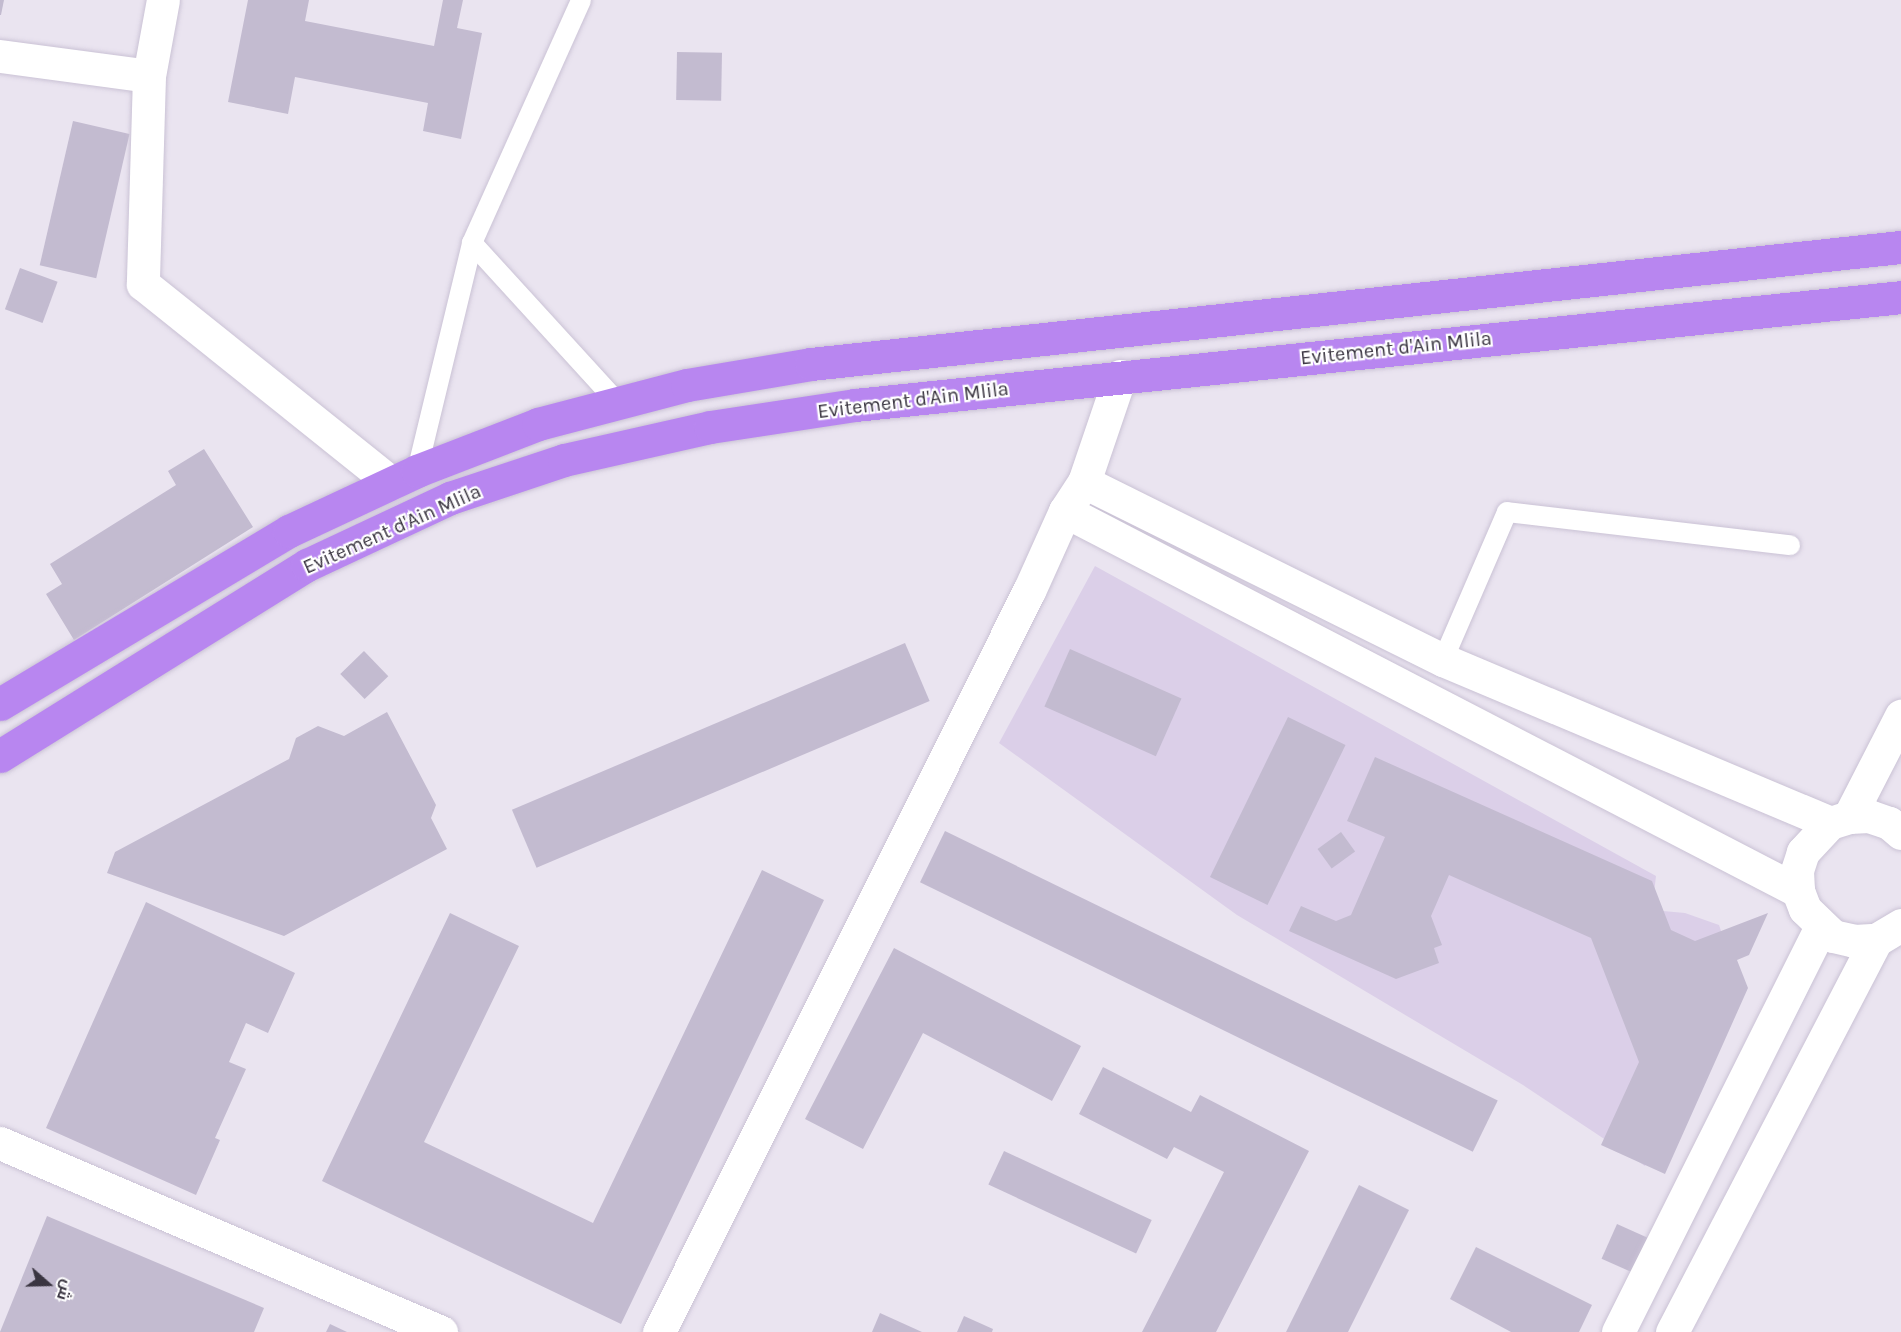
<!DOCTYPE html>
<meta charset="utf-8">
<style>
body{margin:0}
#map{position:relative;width:1901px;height:1332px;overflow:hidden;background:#eae4f0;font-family:Karla,Cairo,sans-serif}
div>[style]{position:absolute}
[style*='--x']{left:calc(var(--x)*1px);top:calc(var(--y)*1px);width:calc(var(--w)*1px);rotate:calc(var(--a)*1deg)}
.education>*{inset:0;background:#dbcfe8}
.building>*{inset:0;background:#c3bbd0;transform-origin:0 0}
.roads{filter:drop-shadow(0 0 2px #cac2d5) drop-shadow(0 0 2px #cac2d5)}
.service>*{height:20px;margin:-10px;padding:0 10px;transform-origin:10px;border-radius:10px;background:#fff}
.minor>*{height:33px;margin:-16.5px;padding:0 16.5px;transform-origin:16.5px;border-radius:16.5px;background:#fff}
.trunk>*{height:33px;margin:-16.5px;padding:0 16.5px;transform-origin:16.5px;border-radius:16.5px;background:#b886f0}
span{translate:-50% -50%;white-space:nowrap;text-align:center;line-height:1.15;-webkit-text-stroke:4.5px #fff;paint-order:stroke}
.street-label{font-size:20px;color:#3a3541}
.north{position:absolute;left:18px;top:1254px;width:60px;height:60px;-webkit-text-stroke:4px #fff;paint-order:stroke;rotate:110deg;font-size:16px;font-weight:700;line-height:24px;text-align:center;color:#3a3541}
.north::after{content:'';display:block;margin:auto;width:21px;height:27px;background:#3a3541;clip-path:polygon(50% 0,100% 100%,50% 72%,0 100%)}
</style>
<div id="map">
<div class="education">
<i style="clip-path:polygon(1095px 566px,1656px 876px,1652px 910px,1685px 913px,1719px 925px,1731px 960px,1645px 1166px,1523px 1085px,1237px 915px,999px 743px)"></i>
</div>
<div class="building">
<i style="clip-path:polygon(0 0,4px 0,1px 15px,0 15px)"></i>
<i style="clip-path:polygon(248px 0,309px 0,305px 21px,434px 46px,443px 0,463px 0,457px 28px,482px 33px,461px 139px,423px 131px,428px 103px,295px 77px,288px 114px,228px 102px)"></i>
<i style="left:677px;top:52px;width:45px;height:48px;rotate:1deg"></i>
<i style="left:73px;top:121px;width:58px;height:148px;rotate:13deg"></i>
<i style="left:20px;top:268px;width:40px;height:44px;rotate:20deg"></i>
<i style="clip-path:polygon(204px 449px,253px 527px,74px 640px,46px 594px,62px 584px,50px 564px,176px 485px,168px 471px)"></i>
<i style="left:905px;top:643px;width:63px;height:427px;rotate:67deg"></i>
<i style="left:1070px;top:649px;width:122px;height:63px;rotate:24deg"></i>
<i style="left:364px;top:651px;width:35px;height:33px;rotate:46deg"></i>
<i style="clip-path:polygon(387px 712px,436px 805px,431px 818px,447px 849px,284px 936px,107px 873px,115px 852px,289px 759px,296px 738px,318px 726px,344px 736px)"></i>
<i style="left:1288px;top:717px;width:64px;height:178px;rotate:26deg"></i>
<i style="clip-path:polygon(1375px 757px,1652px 881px,1671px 930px,1695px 941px,1768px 913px,1749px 955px,1737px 960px,1748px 988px,1665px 1174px,1601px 1145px,1639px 1062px,1591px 938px,1449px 875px,1431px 916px,1442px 945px,1434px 948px,1439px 963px,1396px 979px,1289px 931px,1301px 906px,1336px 921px,1351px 915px,1385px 837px,1347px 821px)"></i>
<i style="left:945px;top:831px;width:615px;height:57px;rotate:26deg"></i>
<i style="left:1341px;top:832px;width:24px;height:29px;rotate:54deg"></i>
<i style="clip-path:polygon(762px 870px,824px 900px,621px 1324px,322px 1181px,450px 913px,519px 946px,424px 1142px,593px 1223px)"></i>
<i style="clip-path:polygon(146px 902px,295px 973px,268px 1033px,246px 1023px,229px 1062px,246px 1069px,215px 1138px,220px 1140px,196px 1195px,46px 1128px)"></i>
<i style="clip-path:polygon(894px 948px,1081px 1046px,1052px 1101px,923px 1033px,863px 1149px,805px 1119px)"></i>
<i style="clip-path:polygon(1103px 1067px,1191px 1112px,1200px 1095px,1309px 1151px,1216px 1332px,1142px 1332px,1224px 1172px,1174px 1147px,1167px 1159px,1079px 1114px)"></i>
<i style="left:1004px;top:1151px;width:163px;height:37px;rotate:25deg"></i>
<i style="clip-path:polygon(1359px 1185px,1409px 1210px,1348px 1332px,1286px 1332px)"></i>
<i style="clip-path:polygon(47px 1216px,264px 1308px,254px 1332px,0 1332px)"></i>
<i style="left:1617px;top:1224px;width:36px;height:38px;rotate:24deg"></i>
<i style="clip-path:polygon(1476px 1247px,1592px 1305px,1579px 1332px,1511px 1332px,1450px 1299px)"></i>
<i style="clip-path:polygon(880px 1313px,922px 1332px,872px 1332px)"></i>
<i style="clip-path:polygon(964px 1316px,993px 1329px,992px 1332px,957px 1332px)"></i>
<i style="clip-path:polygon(330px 1324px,347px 1332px,326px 1332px)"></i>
</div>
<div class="roads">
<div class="service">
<i style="--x:472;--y:243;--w:217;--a:47.6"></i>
<i style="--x:417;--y:471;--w:235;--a:-76.4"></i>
<i style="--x:472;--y:243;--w:266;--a:-65.8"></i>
<i style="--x:1443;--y:660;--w:161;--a:-66.6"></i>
<i style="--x:1507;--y:512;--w:285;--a:6.7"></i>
</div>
<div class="minor">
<i style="--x:0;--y:56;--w:150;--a:7.6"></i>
<i style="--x:149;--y:76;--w:77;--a:-79.6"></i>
<i style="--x:149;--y:76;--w:208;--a:91.7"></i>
<i style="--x:143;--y:284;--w:318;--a:38.7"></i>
<i style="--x:1084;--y:482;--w:401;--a:26.4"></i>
<i style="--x:1443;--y:660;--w:420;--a:22.8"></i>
<i style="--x:1065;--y:511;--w:826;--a:27.4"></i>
<i style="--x:1849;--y:817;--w:114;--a:-62.8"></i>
<i style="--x:1901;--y:833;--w:16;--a:-140"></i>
<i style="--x:1889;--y:823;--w:21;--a:-161"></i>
<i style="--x:1869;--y:816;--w:20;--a:177"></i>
<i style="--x:1849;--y:817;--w:20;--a:162"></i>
<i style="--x:1830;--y:823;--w:40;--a:133"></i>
<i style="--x:1803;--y:852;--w:20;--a:108"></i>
<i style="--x:1797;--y:871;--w:20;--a:87"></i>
<i style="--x:1798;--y:891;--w:19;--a:69"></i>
<i style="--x:1805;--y:909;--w:39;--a:44"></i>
<i style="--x:1833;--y:936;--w:22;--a:13"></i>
<i style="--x:1854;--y:941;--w:22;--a:-3"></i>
<i style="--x:1876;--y:940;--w:29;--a:-31"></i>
<i style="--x:0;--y:1143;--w:480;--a:23.2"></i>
<i style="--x:659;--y:1332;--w:828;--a:-63.47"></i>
<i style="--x:1029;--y:591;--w:88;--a:-65.8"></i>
<i style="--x:1065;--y:511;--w:35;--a:-57"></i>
<i style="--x:1084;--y:482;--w:112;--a:-71.2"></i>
<i style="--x:1618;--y:1332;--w:453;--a:-63.4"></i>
<i style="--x:1672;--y:1332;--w:442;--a:-62.5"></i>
</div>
<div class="trunk">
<i style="--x:0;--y:704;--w:337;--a:-30.9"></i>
<i style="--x:289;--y:531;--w:141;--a:-25.1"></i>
<i style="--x:417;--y:471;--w:130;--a:-21.2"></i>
<i style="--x:538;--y:424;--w:154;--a:-14.7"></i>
<i style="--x:687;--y:385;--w:126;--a:-9.6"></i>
<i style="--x:811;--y:364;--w:1096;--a:-6.13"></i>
<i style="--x:0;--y:756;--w:362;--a:-31.9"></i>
<i style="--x:307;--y:565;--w:158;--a:-25.1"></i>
<i style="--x:450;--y:498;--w:120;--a:-18.4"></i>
<i style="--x:564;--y:460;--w:150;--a:-12.7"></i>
<i style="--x:710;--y:427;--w:147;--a:-8.6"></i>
<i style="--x:855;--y:405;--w:1052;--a:-5.89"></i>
</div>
</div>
<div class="street-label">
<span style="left:1396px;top:348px;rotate:-6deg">Evitement d'Ain Mlila</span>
<span style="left:913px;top:400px;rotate:-7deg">Evitement d'Ain Mlila</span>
<span style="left:392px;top:529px;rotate:-24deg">Evitement d'Ain Mlila</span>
</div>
<div class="north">ش</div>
</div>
